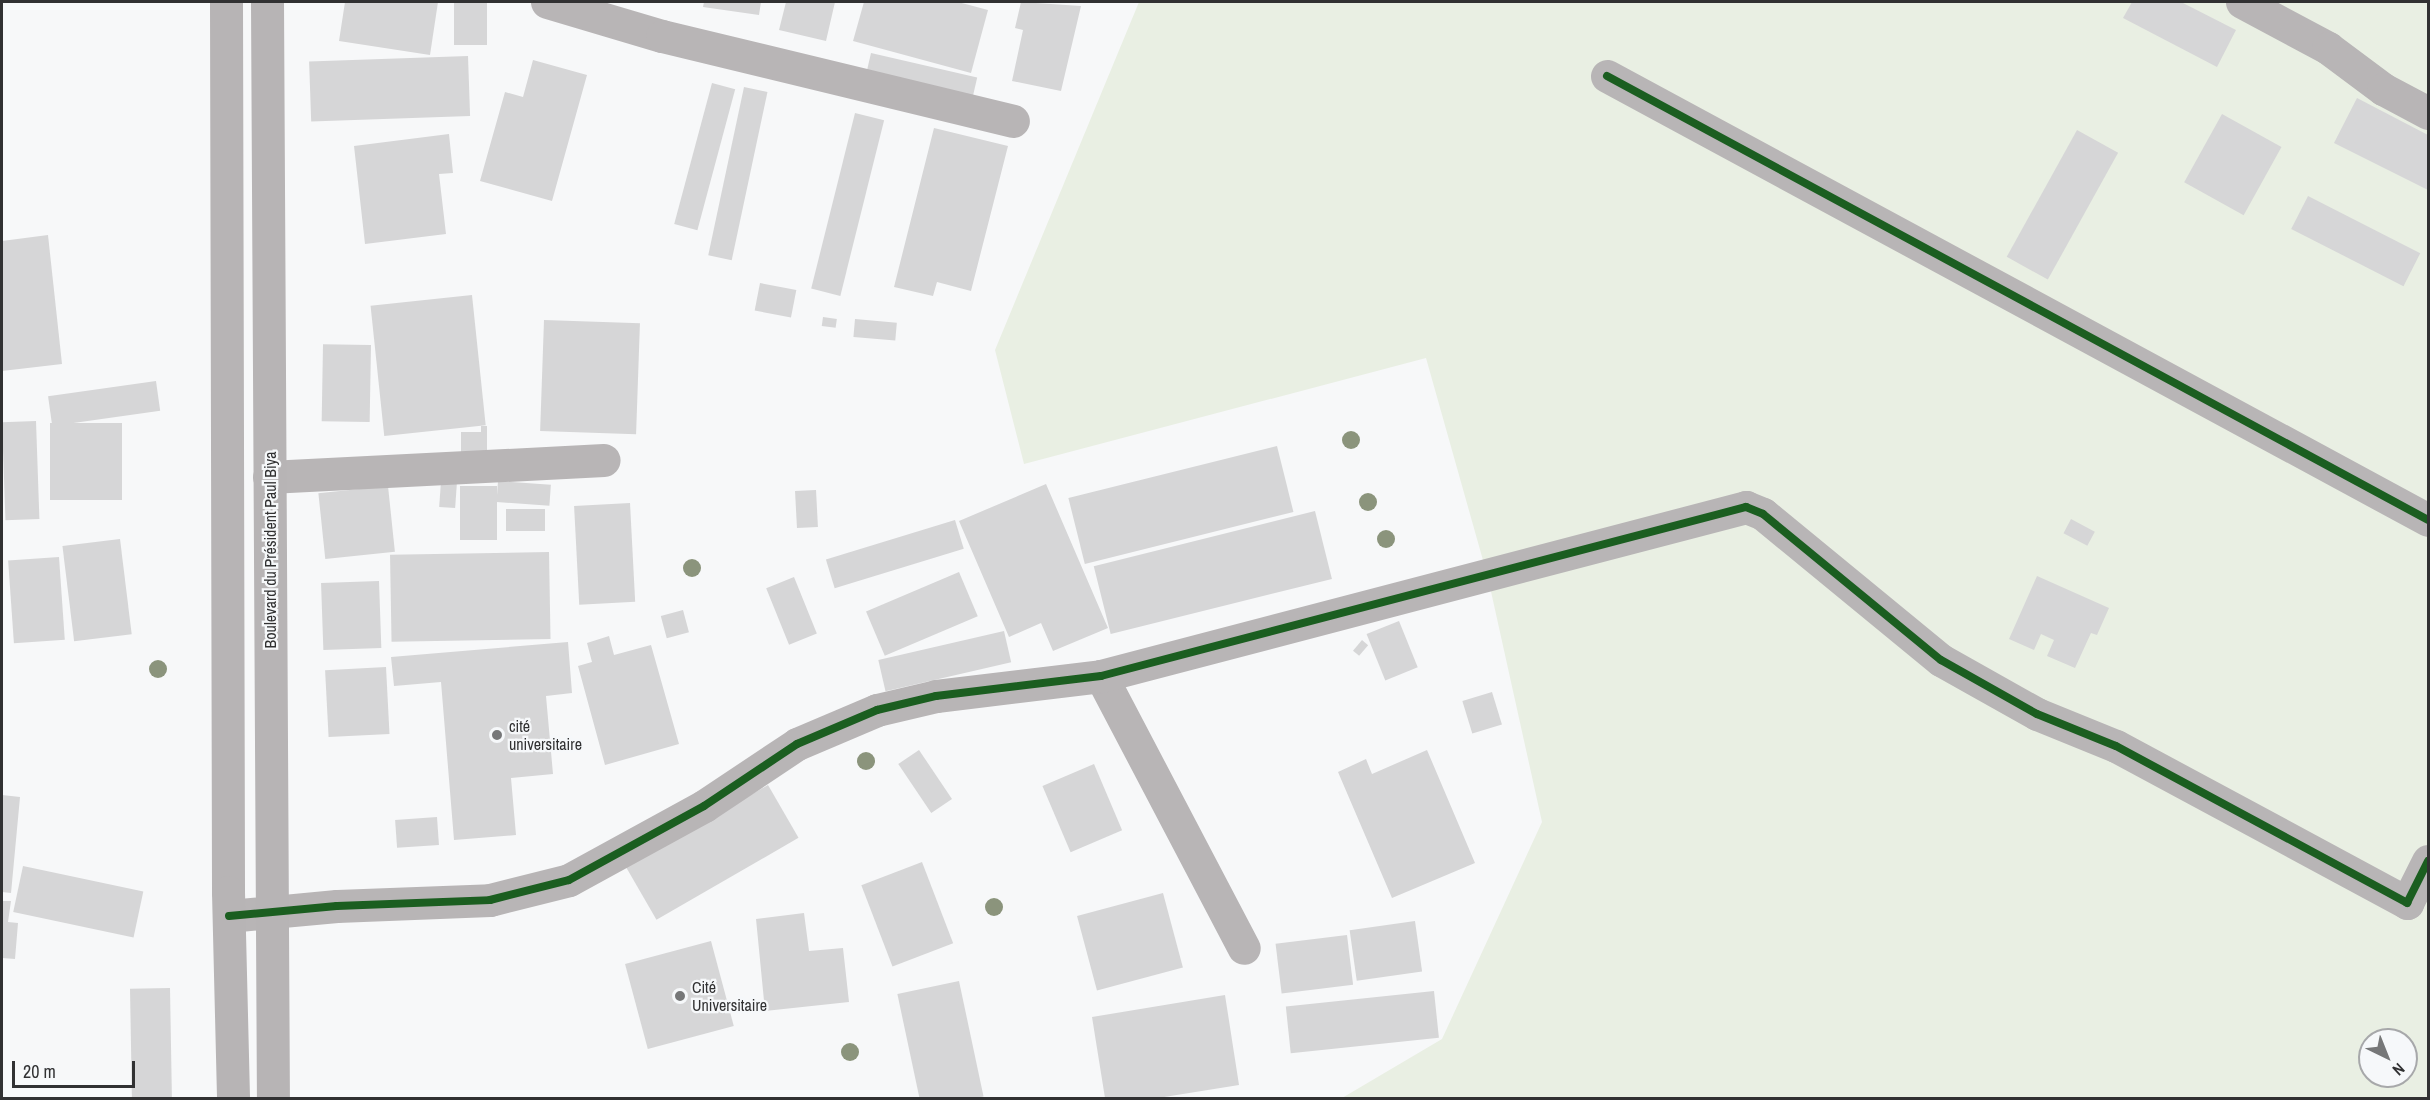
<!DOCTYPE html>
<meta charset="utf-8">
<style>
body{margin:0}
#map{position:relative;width:2430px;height:1100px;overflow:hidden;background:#f7f8f9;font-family:"Archivo Narrow",sans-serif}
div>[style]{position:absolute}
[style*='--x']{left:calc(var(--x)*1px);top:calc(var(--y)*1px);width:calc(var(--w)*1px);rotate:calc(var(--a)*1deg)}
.green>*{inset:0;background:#e9efe3}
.building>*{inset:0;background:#d6d6d7;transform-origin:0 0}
.street>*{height:33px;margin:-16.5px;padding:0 16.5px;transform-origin:16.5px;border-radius:16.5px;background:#b8b5b6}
.secondary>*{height:33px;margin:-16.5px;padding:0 16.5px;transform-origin:16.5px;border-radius:16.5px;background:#b7b4b5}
.cycleway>*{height:8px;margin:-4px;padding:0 4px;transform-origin:4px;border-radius:4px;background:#1b5e20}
.trees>*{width:18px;height:18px;margin:-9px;border-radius:50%;background:#8b947c}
.dots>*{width:16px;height:16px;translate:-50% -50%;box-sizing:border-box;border:3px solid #f6f8fa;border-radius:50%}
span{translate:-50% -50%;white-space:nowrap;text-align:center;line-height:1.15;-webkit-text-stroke:4.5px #f6f8fa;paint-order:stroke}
.street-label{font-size:16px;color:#313132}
.poi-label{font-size:16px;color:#313132}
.left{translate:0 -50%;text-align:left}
.frame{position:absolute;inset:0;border:3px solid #313132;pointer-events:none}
.north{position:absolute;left:2358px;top:1028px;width:60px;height:60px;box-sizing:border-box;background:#f6f8fa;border:2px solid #a7a8aa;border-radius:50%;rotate:137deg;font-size:16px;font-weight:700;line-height:24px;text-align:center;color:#313132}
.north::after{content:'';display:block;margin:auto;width:21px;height:27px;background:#767778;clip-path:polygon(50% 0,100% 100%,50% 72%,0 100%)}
.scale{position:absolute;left:12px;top:1061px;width:123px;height:27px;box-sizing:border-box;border:3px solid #313132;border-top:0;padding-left:8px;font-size:18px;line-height:21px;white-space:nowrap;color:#313132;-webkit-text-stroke:4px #f6f8fa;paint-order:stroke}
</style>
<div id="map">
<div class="green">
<i style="clip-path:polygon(evenodd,1139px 2px,2428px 2px,2428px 1098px,1342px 1098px,1442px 1039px,1542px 822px,1488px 578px,1426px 358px,1024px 464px,995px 350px,1139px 2px,2370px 1040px,2406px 1040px,2406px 1076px,2370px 1076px,2370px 1040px)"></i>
</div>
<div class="building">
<i style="clip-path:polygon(345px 2px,438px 2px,430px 55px,339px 41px)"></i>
<i style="left:454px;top:2px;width:33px;height:43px"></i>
<i style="clip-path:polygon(704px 2px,761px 2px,759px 15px,703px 7px)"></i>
<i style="clip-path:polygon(786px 2px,835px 2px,826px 41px,779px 30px)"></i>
<i style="clip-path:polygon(864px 2px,958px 2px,988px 10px,971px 73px,853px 41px)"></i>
<i style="clip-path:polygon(1021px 2px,1081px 6px,1061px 91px,1012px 81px,1023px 30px,1015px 28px)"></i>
<i style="clip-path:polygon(2132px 2px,2181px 2px,2236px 30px,2217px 67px,2123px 18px)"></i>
<i style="left:871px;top:53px;width:109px;height:20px;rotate:13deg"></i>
<i style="left:468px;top:56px;width:60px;height:159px;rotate:88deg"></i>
<i style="clip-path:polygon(533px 60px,587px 75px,552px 201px,480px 181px,505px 92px,523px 97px)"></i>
<i style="left:712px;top:83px;width:24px;height:146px;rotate:15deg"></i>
<i style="left:744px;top:87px;width:24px;height:172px;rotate:12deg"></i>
<i style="clip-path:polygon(2357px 98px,2428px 135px,2428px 190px,2334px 143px)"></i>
<i style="left:855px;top:113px;width:30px;height:181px;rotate:14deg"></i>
<i style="left:2222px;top:114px;width:68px;height:78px;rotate:29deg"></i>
<i style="clip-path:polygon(934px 128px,1008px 146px,971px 291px,937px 282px,933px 296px,894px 287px)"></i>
<i style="left:2077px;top:130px;width:47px;height:145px;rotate:29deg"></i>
<i style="clip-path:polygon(449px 134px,453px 173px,439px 174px,446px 234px,365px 244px,354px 146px)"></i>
<i style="left:2308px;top:196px;width:126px;height:37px;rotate:27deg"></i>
<i style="clip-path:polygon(48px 235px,62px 364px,2px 371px,2px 241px)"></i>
<i style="left:760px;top:283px;width:37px;height:28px;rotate:11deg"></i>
<i style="left:472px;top:295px;width:131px;height:102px;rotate:84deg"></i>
<i style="left:823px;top:317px;width:14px;height:9px;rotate:8deg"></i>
<i style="left:855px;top:319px;width:42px;height:18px;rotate:5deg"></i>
<i style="left:544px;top:320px;width:96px;height:111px;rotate:2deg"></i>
<i style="left:371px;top:345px;width:77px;height:48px;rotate:91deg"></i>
<i style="left:156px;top:381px;width:30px;height:109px;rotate:82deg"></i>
<i style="left:36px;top:421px;width:98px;height:34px;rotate:88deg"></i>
<i style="left:50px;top:423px;width:72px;height:77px"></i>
<i style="clip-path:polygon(481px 426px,487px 426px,487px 454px,461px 454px,461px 432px,481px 432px)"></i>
<i style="left:1277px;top:446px;width:68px;height:215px;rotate:76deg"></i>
<i style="left:441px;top:481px;width:16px;height:26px;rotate:4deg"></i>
<i style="left:498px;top:481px;width:53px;height:21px;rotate:4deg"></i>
<i style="clip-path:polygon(1046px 484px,1108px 628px,1053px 651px,1041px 623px,1009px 637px,959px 521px)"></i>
<i style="left:388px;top:486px;width:66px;height:70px;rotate:84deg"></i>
<i style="left:460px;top:486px;width:37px;height:54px"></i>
<i style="left:816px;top:490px;width:37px;height:21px;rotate:87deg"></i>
<i style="left:630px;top:503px;width:99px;height:56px;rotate:87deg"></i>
<i style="left:545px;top:509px;width:22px;height:39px;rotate:90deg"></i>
<i style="left:1315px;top:511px;width:70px;height:228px;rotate:76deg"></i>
<i style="left:2071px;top:519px;width:27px;height:16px;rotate:28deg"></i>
<i style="left:955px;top:520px;width:30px;height:135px;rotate:73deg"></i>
<i style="left:120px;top:539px;width:96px;height:58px;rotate:83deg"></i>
<i style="left:549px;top:552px;width:87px;height:159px;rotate:89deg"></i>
<i style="left:59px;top:557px;width:83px;height:51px;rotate:86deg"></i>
<i style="left:959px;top:572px;width:48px;height:101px;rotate:67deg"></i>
<i style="clip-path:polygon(2037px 576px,2109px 608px,2097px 635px,2091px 633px,2075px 668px,2047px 656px,2054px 640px,2041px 634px,2034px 650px,2009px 639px)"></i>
<i style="left:794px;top:577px;width:61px;height:30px;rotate:68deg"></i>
<i style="left:379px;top:581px;width:67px;height:58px;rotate:88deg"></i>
<i style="left:683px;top:610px;width:23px;height:23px;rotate:75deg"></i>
<i style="left:1399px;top:621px;width:50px;height:35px;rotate:68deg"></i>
<i style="left:1004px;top:631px;width:32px;height:129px;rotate:77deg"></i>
<i style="clip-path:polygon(609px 636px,614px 655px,651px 645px,679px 744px,605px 765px,578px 666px,592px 662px,587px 643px)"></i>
<i style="left:1362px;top:640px;width:8px;height:14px;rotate:40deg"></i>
<i style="clip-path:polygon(568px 642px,572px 693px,546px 696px,553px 774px,511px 778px,516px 835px,454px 840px,441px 682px,394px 686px,391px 657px)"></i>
<i style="left:386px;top:667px;width:67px;height:61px;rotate:87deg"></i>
<i style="left:1492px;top:692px;width:34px;height:31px;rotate:73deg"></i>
<i style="left:919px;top:750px;width:59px;height:25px;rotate:56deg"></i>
<i style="clip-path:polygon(1427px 750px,1475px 863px,1392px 898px,1338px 772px,1366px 759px,1372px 774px)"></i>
<i style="left:1094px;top:764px;width:72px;height:56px;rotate:67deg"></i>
<i style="left:768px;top:785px;width:61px;height:164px;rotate:60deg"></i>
<i style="clip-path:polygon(2px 795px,20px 797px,11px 893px,2px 892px)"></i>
<i style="left:437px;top:817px;width:28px;height:42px;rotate:86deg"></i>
<i style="left:922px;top:862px;width:87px;height:65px;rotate:69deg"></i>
<i style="left:23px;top:866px;width:123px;height:47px;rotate:12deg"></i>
<i style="left:1163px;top:893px;width:77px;height:89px;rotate:75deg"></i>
<i style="clip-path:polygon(2px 901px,11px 901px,8px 922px,18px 923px,15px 959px,2px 958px)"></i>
<i style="clip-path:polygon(804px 913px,809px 951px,843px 948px,849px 1002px,765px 1011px,756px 919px)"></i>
<i style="left:1415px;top:921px;width:51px;height:66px;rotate:82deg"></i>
<i style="left:1347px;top:935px;width:50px;height:72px;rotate:83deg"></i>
<i style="left:711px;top:941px;width:88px;height:89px;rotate:75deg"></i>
<i style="left:959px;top:981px;width:118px;height:63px;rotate:78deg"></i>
<i style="left:170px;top:988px;width:110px;height:40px;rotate:89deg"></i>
<i style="left:1434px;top:991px;width:47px;height:149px;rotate:84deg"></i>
<i style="clip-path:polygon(1225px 995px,1239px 1085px,1158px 1098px,1105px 1098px,1092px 1017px)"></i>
</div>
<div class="street">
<i style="--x:547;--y:2;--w:120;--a:16.5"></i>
<i style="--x:662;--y:36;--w:361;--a:13.6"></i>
<i style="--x:2242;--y:2;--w:98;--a:28.1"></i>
<i style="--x:2328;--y:48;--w:69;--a:36.7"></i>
<i style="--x:2383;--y:89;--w:51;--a:28.1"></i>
<i style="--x:1607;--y:76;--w:933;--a:28.4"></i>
<i style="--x:269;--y:477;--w:335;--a:-2.9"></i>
<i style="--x:1101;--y:676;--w:307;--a:62.3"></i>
<i style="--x:229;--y:916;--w:108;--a:-5.3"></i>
<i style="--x:337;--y:906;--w:153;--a:-2.2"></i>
<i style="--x:490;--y:900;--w:81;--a:-14.2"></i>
<i style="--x:569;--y:880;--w:154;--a:-28.7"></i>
<i style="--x:704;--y:806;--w:112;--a:-33.7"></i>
<i style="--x:797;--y:744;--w:87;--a:-23"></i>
<i style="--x:877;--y:710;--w:61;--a:-13.3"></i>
<i style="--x:936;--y:696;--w:166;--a:-6.9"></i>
<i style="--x:1101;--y:676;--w:667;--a:-14.68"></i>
<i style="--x:1746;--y:507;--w:18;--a:22"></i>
<i style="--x:1763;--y:514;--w:230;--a:39.4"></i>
<i style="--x:1941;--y:660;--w:110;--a:29.4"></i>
<i style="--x:2037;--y:714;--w:85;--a:22.1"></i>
<i style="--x:2116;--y:746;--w:331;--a:28.3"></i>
<i style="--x:2407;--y:903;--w:47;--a:-63.4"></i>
</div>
<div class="secondary">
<i style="--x:226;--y:2;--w:890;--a:89.87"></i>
<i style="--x:228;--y:892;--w:206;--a:88.6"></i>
<i style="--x:267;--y:2;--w:1096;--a:89.69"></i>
</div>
<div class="cycleway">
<i style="--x:1607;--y:76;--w:933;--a:28.4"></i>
<i style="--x:229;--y:916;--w:108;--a:-5.3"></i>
<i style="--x:337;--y:906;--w:153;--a:-2.2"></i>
<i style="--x:490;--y:900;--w:81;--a:-14.2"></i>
<i style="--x:569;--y:880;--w:154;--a:-28.7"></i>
<i style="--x:704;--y:806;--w:112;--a:-33.7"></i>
<i style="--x:797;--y:744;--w:87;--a:-23"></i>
<i style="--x:877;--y:710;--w:61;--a:-13.3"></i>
<i style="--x:936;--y:696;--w:166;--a:-6.9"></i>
<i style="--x:1101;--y:676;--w:667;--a:-14.68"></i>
<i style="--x:1746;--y:507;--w:18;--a:22"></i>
<i style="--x:1763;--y:514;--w:230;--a:39.4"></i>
<i style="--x:1941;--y:660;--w:110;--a:29.4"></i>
<i style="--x:2037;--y:714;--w:85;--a:22.1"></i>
<i style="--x:2116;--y:746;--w:331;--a:28.3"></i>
<i style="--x:2407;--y:903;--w:47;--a:-63.4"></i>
</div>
<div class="trees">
<i style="left:1351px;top:440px"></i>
<i style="left:1368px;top:502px"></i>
<i style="left:1386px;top:539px"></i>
<i style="left:692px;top:568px"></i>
<i style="left:158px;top:669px"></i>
<i style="left:866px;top:761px"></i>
<i style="left:994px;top:907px"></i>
<i style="left:850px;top:1052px"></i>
</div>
<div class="dots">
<i style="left:497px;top:735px;background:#767778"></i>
<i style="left:680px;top:996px;background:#767778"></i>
</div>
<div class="street-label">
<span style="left:270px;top:550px;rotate:-90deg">Boulevard du Président Paul Biya</span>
</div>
<div class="poi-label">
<span class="left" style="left:509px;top:735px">cité<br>universitaire</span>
<span class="left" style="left:692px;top:996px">Cité<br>Universitaire</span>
</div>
<div class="frame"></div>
<div class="north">N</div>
<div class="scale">20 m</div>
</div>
